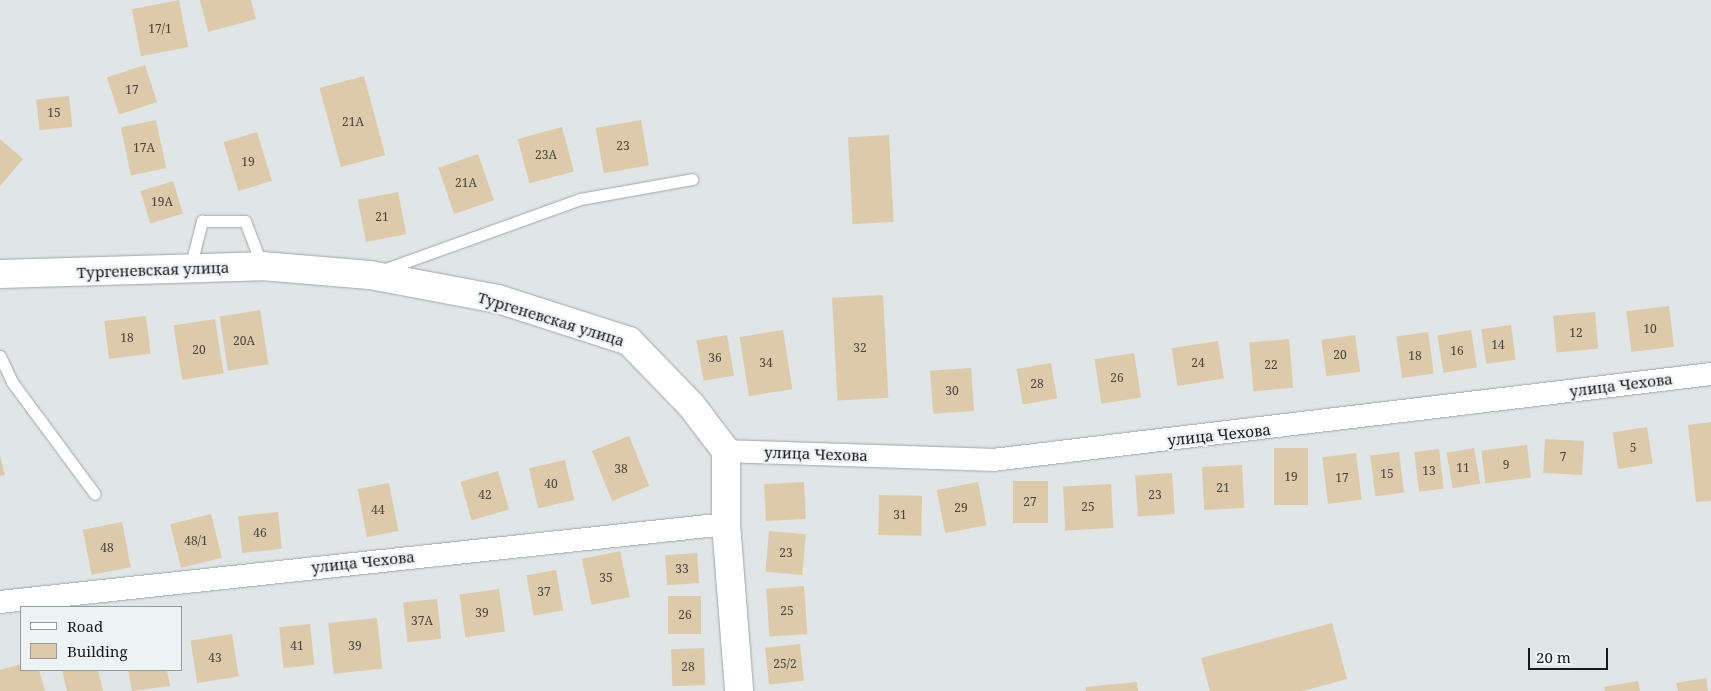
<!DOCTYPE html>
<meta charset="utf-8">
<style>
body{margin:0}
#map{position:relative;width:1711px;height:691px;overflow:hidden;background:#e0e5e6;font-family:"Noto Serif",serif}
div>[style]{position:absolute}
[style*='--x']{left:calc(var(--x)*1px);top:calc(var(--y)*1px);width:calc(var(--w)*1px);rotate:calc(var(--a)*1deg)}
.building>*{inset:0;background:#ddcaaa;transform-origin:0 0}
.roads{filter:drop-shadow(0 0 1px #a1a6a7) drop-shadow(0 0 1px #a1a6a7)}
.lane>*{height:11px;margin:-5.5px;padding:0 5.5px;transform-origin:5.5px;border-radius:5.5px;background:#fff}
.street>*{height:22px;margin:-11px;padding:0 11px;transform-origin:11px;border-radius:11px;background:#fff}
.secondary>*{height:28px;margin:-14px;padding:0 14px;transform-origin:14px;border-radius:14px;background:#fff}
span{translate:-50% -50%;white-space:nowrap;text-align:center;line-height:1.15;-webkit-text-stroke:4.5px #edf2f4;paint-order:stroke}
.number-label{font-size:12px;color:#48453d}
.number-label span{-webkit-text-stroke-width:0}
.street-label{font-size:15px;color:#171919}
.legend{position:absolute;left:20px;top:606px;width:162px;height:65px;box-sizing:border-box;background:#edf2f4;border:1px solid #979b9c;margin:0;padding:6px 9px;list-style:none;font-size:15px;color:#171919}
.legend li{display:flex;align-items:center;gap:10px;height:25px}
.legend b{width:25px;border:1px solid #979b9c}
.scale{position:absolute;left:1528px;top:648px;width:80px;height:22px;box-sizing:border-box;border:2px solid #171919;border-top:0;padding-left:6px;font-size:15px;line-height:18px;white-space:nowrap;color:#171919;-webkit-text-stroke:4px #edf2f4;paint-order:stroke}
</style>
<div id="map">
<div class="building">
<i style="left:179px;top:0;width:48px;height:48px;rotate:79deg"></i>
<i style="clip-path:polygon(200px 0,251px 0,256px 19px,208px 32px)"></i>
<i style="left:145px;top:65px;width:39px;height:40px;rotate:72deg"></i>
<i style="left:364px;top:76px;width:82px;height:46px;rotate:75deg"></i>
<i style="left:69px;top:96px;width:31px;height:33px;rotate:84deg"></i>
<i style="left:156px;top:120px;width:49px;height:36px;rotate:78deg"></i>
<i style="left:641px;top:120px;width:46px;height:46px;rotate:80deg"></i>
<i style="left:562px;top:127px;width:46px;height:46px;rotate:75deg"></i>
<i style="left:257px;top:132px;width:51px;height:35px;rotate:73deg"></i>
<i style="left:889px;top:135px;width:87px;height:41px;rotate:87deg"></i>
<i style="clip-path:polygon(0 139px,23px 159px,0 186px)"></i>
<i style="left:478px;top:154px;width:49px;height:42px;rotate:71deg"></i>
<i style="left:173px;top:181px;width:34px;height:34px;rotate:73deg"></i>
<i style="left:398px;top:192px;width:43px;height:41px;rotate:79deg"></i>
<i style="left:883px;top:295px;width:103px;height:51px;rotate:87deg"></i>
<i style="left:1669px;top:306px;width:41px;height:43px;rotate:83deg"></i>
<i style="left:260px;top:310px;width:55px;height:41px;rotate:81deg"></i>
<i style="left:1595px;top:312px;width:37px;height:42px;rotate:85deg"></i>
<i style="left:146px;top:316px;width:38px;height:42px;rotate:83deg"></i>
<i style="left:215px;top:319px;width:55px;height:42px;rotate:81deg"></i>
<i style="left:1511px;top:325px;width:35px;height:30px;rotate:82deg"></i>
<i style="left:783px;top:330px;width:60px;height:44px;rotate:81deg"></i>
<i style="left:1471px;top:330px;width:38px;height:34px;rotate:81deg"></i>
<i style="left:1428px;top:332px;width:42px;height:32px;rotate:82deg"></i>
<i style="left:727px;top:335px;width:41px;height:31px;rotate:80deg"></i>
<i style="left:1355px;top:335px;width:37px;height:34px;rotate:82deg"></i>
<i style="left:1289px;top:339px;width:49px;height:40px;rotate:85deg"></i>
<i style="left:1218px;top:341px;width:38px;height:47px;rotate:81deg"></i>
<i style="left:1134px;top:353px;width:45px;height:40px;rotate:81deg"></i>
<i style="left:1051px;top:363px;width:36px;height:35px;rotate:80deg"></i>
<i style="left:971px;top:368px;width:43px;height:41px;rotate:86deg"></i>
<i style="clip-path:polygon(1711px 422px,1711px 501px,1696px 502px,1688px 425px)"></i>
<i style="left:1647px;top:427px;width:37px;height:35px;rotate:81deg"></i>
<i style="left:629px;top:436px;width:54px;height:40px;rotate:68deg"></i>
<i style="left:1545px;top:439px;width:39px;height:34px;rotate:3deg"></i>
<i style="left:1527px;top:445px;width:33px;height:46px;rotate:83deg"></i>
<i style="left:1274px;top:448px;width:34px;height:57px"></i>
<i style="left:1474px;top:448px;width:36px;height:28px;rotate:80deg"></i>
<i style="left:1439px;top:449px;width:40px;height:25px;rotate:83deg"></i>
<i style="left:1399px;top:452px;width:41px;height:29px;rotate:83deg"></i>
<i style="left:1356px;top:453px;width:47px;height:34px;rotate:83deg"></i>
<i style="clip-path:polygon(0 456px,5px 475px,0 476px)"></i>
<i style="left:565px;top:460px;width:41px;height:37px;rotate:77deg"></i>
<i style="left:1242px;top:465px;width:43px;height:40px;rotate:87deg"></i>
<i style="left:498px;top:471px;width:40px;height:39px;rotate:74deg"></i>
<i style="left:1172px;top:473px;width:41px;height:37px;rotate:86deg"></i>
<i style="left:1013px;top:481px;width:35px;height:42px"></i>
<i style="left:804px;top:482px;width:37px;height:40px;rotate:87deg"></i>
<i style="left:978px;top:482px;width:44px;height:42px;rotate:79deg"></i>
<i style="left:389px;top:483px;width:49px;height:32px;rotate:79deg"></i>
<i style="left:1111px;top:484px;width:44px;height:48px;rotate:87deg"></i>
<i style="left:879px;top:495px;width:43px;height:40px;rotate:1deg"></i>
<i style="left:278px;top:512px;width:37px;height:40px;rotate:84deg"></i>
<i style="left:211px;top:514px;width:45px;height:42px;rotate:76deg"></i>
<i style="left:122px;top:522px;width:46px;height:40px;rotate:79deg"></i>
<i style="left:769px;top:531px;width:37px;height:41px;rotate:5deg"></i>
<i style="left:620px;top:551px;width:47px;height:39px;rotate:78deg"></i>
<i style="left:697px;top:553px;width:30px;height:32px;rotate:86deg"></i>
<i style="left:556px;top:570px;width:41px;height:30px;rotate:80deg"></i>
<i style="left:804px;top:586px;width:48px;height:38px;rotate:86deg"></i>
<i style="left:499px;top:589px;width:43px;height:40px;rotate:82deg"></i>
<i style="left:668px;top:596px;width:33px;height:38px"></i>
<i style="left:437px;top:599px;width:40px;height:34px;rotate:84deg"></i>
<i style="left:377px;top:618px;width:51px;height:49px;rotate:84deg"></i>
<i style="clip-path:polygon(1332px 623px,1347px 679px,1303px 691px,1210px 691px,1201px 658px)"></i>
<i style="left:310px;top:624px;width:41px;height:31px;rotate:84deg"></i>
<i style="left:232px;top:634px;width:43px;height:42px;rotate:81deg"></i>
<i style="left:800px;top:644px;width:37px;height:35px;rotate:84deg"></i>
<i style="left:704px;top:648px;width:37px;height:33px;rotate:88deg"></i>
<i style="clip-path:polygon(21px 664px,21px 670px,39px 670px,45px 691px,0 691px,0 670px)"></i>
<i style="clip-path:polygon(62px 670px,98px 670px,103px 691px,67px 691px)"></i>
<i style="clip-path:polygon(128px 670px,167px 670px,170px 686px,132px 691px)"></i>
<i style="clip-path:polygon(1706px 678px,1708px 691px,1678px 691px,1676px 683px)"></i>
<i style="clip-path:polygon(1638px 681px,1640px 691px,1605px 691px,1604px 687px)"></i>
<i style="clip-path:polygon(1137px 682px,1138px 691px,1086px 691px,1085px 687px)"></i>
</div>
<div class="roads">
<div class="lane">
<i style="--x:190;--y:268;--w:49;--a:-75.7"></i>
<i style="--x:202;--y:221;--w:43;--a:0"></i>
<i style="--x:245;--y:221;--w:48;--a:69.3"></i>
<i style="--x:383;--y:270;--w:209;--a:-19.8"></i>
<i style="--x:580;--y:199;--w:114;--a:-10.1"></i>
<i style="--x:0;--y:356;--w:29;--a:65"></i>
<i style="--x:12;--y:382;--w:139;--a:53.5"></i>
</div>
<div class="street">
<i style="--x:726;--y:451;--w:267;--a:1.9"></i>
<i style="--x:993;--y:460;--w:723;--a:-6.83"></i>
<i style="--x:0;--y:602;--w:730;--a:-6.13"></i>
</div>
<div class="secondary">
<i style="--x:0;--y:274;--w:262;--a:-1.7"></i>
<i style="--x:262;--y:266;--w:108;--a:4.8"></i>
<i style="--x:370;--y:275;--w:130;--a:10.6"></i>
<i style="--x:498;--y:299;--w:138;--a:17.8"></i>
<i style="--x:629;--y:341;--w:89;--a:45.9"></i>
<i style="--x:691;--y:405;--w:58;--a:52.7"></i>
<i style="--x:726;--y:451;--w:73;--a:90"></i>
<i style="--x:726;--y:524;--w:168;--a:85.5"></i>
</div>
</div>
<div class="number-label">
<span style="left:160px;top:29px">17/1</span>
<span style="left:132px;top:90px">17</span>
<span style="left:54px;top:113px">15</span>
<span style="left:353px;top:122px">21А</span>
<span style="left:623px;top:146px">23</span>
<span style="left:144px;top:148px">17А</span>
<span style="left:546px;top:155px">23А</span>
<span style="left:248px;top:162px">19</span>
<span style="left:466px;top:183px">21А</span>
<span style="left:162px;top:202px">19А</span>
<span style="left:382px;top:217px">21</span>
<span style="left:1650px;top:329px">10</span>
<span style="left:1576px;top:333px">12</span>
<span style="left:127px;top:338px">18</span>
<span style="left:244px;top:341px">20А</span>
<span style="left:1498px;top:345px">14</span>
<span style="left:860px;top:348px">32</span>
<span style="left:199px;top:350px">20</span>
<span style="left:1457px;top:351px">16</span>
<span style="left:1340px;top:355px">20</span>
<span style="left:1415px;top:356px">18</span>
<span style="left:715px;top:358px">36</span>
<span style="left:766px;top:363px">34</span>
<span style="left:1198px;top:363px">24</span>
<span style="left:1271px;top:365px">22</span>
<span style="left:1117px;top:378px">26</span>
<span style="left:1037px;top:384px">28</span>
<span style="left:952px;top:391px">30</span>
<span style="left:1633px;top:448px">5</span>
<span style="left:1563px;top:457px">7</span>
<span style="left:1506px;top:465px">9</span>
<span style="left:1463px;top:468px">11</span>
<span style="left:621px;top:469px">38</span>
<span style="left:1429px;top:471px">13</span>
<span style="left:1387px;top:474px">15</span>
<span style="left:1291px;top:477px">19</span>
<span style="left:1342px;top:478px">17</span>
<span style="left:551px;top:484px">40</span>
<span style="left:1223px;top:488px">21</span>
<span style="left:485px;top:495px">42</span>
<span style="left:1155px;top:495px">23</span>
<span style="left:1030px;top:502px">27</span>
<span style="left:1088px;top:507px">25</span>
<span style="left:961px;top:508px">29</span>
<span style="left:378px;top:510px">44</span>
<span style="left:900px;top:515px">31</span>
<span style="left:260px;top:533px">46</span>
<span style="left:196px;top:541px">48/1</span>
<span style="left:107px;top:548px">48</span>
<span style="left:786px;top:553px">23</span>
<span style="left:682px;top:569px">33</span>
<span style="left:606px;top:578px">35</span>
<span style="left:544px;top:592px">37</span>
<span style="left:787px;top:611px">25</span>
<span style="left:482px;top:613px">39</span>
<span style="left:685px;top:615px">26</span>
<span style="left:422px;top:621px">37А</span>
<span style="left:297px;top:646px">41</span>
<span style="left:355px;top:646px">39</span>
<span style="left:215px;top:658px">43</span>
<span style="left:785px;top:664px">25/2</span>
<span style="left:688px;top:667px">28</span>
</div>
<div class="street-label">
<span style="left:153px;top:270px;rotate:-2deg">Тургеневская улица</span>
<span style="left:551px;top:319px;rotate:17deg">Тургеневская улица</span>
<span style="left:1621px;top:385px;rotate:-7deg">улица Чехова</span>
<span style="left:1219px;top:435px;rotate:-6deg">улица Чехова</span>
<span style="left:816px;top:454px;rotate:2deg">улица Чехова</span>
<span style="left:363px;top:562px;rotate:-6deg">улица Чехова</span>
</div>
<ul class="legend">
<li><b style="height:6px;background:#fff"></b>Road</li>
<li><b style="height:14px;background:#ddcaaa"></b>Building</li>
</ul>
<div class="scale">20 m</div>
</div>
